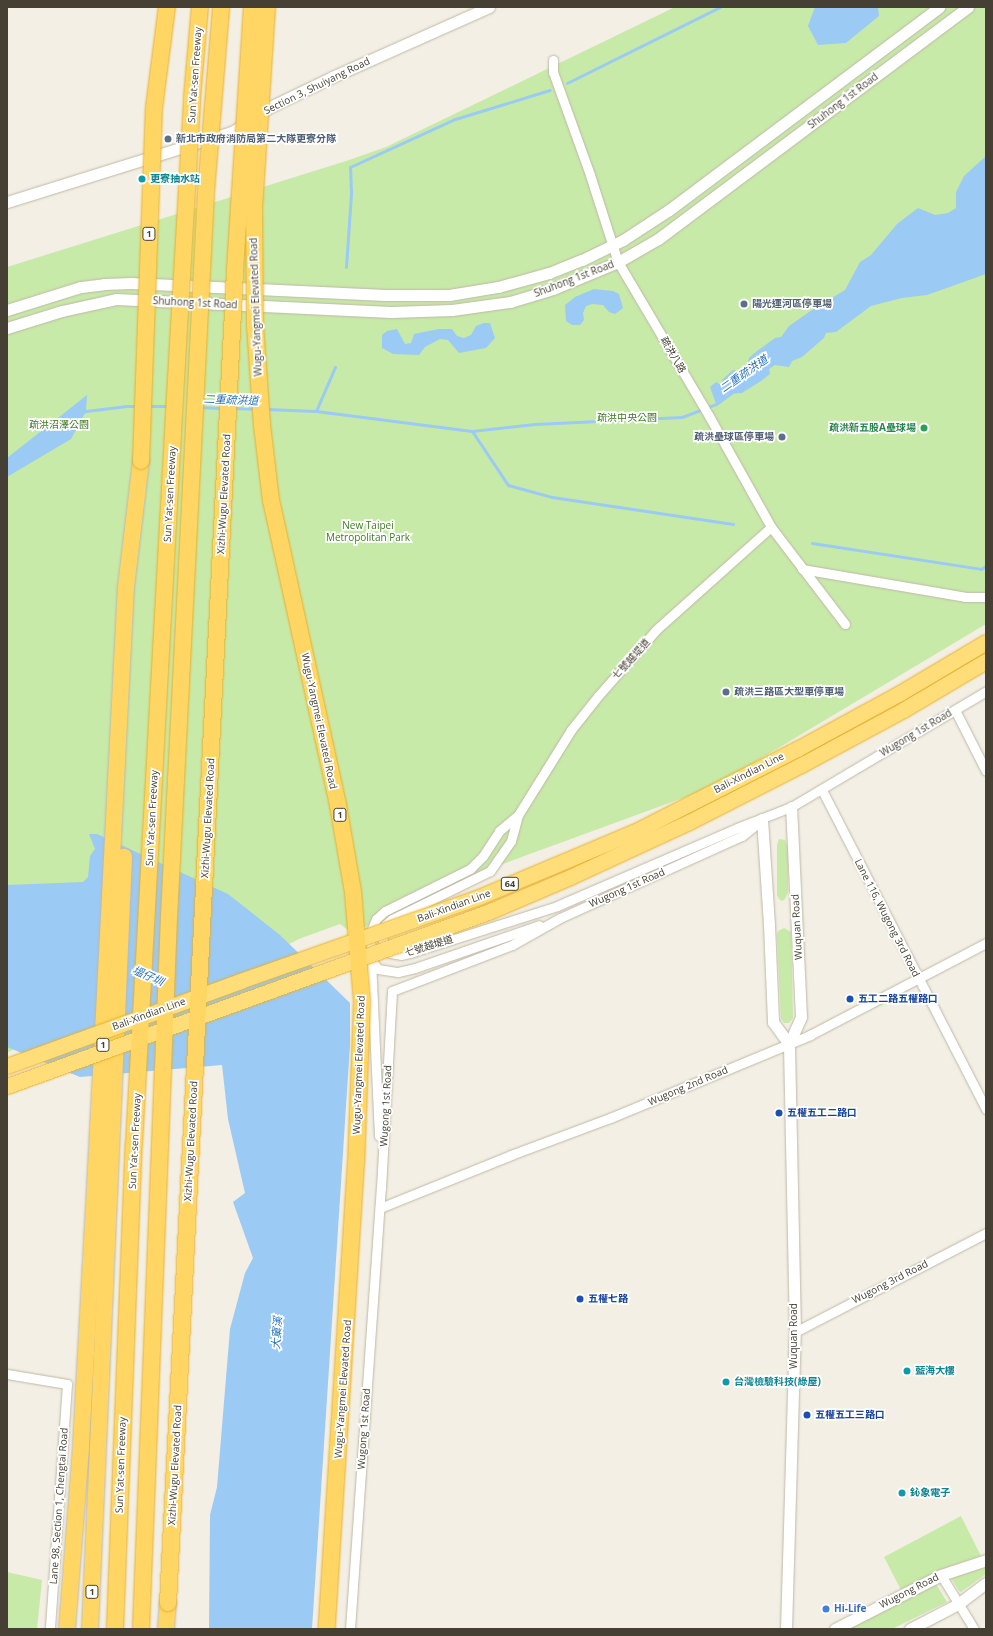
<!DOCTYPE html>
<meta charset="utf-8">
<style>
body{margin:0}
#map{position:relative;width:993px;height:1636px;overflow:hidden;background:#f3efe4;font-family:"Open Sans","Noto Sans TC",sans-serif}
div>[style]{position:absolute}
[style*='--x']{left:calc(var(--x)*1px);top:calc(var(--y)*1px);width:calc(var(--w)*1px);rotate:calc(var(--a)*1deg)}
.green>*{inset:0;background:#c8eaa9}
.water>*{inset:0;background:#9bcaf4}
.stream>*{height:3px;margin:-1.5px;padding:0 1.5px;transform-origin:1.5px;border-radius:1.5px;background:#9bcaf4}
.roads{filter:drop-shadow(0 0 1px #bfb8a6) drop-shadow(0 0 1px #bfb8a6)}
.minor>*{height:9px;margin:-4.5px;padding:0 4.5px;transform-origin:4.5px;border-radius:4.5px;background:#fff}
.tertiary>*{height:11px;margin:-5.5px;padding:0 5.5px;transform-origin:5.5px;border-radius:5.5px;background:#fff}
.motorway>*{height:16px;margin:-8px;padding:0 8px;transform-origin:8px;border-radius:8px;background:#ffd663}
.bridges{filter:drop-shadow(0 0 1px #e7af2a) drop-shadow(0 0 1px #e7af2a)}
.trunk-bridge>*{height:15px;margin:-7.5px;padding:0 7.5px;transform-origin:7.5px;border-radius:7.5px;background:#ffde7a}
.motorway-bridge>*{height:16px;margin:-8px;padding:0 8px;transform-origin:8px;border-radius:8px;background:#ffd663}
.dots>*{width:11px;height:11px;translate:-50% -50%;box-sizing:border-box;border:2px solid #fff;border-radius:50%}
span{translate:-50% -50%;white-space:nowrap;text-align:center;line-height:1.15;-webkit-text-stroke:3.5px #fff;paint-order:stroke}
.shield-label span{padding:1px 3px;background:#fff;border:1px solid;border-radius:3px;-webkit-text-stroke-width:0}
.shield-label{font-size:9px;color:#454033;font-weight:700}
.street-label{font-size:10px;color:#454033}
.service-label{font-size:10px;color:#4e5e75;font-weight:700}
.left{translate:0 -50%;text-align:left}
.right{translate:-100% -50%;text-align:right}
.culture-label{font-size:10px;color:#0d838f;font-weight:700}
.park-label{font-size:10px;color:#3e7a23}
.leisure-label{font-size:10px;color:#27864d;font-weight:700}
.transit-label{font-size:10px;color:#164399;font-weight:700}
.shop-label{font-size:10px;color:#366cbe;font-weight:700}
.water-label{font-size:11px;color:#2770b7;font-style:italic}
.frame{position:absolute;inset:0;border:8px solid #454033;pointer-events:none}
</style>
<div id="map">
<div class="green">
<i style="clip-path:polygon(675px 7px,986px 7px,986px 624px,713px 787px,481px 872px,352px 933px,340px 924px,299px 939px,222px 978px,46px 1032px,7px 1053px,7px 267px,346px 161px,386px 147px)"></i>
<i style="clip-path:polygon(779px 839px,785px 840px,788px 848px,788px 893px,785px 899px,782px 901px,779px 899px,777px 895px,777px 845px)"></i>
<i style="clip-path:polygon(784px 928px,791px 932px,793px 1018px,789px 1023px,784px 1023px,781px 1019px,777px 935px,778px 931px)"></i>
<i style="clip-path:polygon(961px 1516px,981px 1556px,943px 1569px,901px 1590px,884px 1557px)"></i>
<i style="clip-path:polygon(986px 1564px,986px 1574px,961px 1592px,959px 1591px,951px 1578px,952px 1575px)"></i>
<i style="clip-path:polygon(7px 1572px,42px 1580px,37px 1629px,7px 1629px)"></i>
<i style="clip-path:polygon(935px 1582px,947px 1602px,892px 1629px,846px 1629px)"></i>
</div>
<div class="water">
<i style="clip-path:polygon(815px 7px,878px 7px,879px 16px,846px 43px,818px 45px,808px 26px)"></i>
<i style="clip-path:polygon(986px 156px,986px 274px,927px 295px,902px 298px,871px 306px,836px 332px,826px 333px,824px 338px,802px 357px,792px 361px,789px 367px,775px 365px,769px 369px,770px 374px,761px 381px,742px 393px,727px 394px,721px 403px,716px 404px,710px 387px,716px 382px,721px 385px,723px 379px,733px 370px,741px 370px,748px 363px,749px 358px,757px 351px,775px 338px,781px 337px,789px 326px,809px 312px,845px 290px,860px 262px,871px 255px,897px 224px,918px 208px,935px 215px,948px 213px,956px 208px,956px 192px,964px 176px)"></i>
<i style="clip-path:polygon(594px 289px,613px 291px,619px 294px,623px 308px,615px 314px,609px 312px,603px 305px,592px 304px,586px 306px,583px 313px,584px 320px,580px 325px,572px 325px,566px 321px,565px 305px,575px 297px)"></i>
<i style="clip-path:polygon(484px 323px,490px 323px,495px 338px,486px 348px,459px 353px,448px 340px,440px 339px,425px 347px,419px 355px,393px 354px,382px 348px,382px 335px,387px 331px,397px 329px,405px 344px,411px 343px,414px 334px,439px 329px,452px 329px,457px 336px,464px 338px,471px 335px,476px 326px)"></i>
<i style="clip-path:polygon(87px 395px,86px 411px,71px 439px,7px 477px,7px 458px)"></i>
<i style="clip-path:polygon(89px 834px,97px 834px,228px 894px,280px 935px,350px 1003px,350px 1045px,312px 1629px,209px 1629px,210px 1515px,217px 1487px,230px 1329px,245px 1273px,253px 1258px,233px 1202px,245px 1193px,228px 1119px,222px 1065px,80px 1077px,7px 1047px,7px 885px,83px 882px,88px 877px,90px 856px,95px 849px)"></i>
</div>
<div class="stream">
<i style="--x:567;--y:83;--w:171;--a:-26.4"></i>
<i style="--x:346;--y:267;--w:74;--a:-86.1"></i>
<i style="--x:351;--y:193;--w:26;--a:-92"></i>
<i style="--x:350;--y:167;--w:115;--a:-24.6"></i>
<i style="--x:455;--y:119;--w:99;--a:-17"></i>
<i style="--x:148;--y:406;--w:22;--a:0"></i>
<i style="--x:200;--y:407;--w:22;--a:3"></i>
<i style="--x:232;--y:408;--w:24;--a:2"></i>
<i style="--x:266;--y:409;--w:50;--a:2.3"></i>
<i style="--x:316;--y:411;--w:157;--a:7.3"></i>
<i style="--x:472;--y:431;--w:63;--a:-6.3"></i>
<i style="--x:535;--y:424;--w:147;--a:-2.7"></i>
<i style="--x:682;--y:417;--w:36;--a:-21"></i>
<i style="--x:716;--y:404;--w:22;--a:-36"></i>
<i style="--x:316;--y:411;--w:48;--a:-66.6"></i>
<i style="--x:83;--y:412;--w:3;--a:-18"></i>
<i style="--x:86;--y:411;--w:39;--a:-7"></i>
<i style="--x:125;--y:406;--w:13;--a:0"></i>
<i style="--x:472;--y:431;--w:65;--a:56.3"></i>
<i style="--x:508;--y:485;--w:46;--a:15.3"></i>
<i style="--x:552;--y:497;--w:183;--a:8.5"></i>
<i style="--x:812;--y:543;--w:171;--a:8.7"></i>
<i style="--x:981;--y:569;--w:6;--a:-31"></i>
</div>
<div class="roads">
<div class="minor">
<i style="--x:553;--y:60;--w:12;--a:90"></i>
<i style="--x:553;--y:72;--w:109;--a:70.2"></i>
<i style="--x:590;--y:175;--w:91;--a:72.2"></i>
<i style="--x:618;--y:262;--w:179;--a:59.4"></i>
<i style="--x:709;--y:416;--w:127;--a:60.8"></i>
<i style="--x:771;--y:527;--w:122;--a:52.7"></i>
<i style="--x:771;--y:527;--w:154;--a:138.2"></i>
<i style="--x:656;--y:630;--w:88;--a:131.3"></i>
<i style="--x:598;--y:696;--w:43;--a:128.5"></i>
<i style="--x:571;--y:730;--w:100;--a:121.9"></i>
<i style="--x:518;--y:815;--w:27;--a:105"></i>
<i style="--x:511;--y:841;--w:37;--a:125"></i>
<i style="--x:490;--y:871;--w:109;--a:153.9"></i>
<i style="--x:392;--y:919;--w:9;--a:139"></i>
<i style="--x:385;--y:925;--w:9;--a:108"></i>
<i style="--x:382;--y:934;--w:12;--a:81"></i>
<i style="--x:384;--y:946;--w:9;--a:49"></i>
<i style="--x:390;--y:953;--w:11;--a:10"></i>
<i style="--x:401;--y:955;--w:9;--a:-13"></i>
<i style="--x:410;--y:953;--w:154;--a:-17.7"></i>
<i style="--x:557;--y:906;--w:196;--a:-23.4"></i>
<i style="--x:737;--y:828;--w:58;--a:-21.3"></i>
<i style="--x:791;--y:807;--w:227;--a:-30.7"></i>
<i style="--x:802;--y:569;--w:165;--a:9.7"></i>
<i style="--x:965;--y:597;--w:21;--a:0"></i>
<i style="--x:955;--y:710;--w:68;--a:63.1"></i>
<i style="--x:822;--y:790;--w:359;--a:62.8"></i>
<i style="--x:371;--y:960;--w:11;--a:52"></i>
<i style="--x:378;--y:969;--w:20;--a:9"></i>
<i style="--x:398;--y:972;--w:17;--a:-13"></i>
<i style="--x:415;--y:968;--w:131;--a:-19.1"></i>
<i style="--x:379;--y:1136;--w:197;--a:-92.6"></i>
<i style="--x:370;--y:939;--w:10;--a:-79"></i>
<i style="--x:372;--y:929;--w:11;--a:-68"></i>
<i style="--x:376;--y:919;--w:12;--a:-42"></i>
<i style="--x:385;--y:911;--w:95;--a:-26.3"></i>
<i style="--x:470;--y:869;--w:18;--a:-45"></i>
<i style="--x:483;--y:856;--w:30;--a:-57"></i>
<i style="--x:499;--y:831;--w:25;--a:-40"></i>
<i style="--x:380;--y:1208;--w:141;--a:-22"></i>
<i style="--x:511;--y:1155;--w:106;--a:-20.5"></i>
<i style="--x:610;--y:1118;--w:217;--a:-22.5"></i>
<i style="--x:810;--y:1035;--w:199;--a:-27.6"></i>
<i style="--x:795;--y:1332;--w:215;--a:-27.4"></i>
<i style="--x:7;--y:1374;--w:61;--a:9.5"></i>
<i style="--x:67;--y:1384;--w:246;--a:94"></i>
<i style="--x:941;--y:1575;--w:63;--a:58.6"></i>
<i style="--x:350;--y:1629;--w:442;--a:-86"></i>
<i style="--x:381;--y:1188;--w:197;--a:-86.8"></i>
<i style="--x:392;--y:991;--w:129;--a:-21"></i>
<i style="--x:512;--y:945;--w:55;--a:-29.4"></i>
<i style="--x:560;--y:918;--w:200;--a:-24.3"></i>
<i style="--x:742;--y:836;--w:21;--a:-39"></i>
</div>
<div class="tertiary">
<i style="--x:7;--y:202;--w:236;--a:-17.3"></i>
<i style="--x:232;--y:132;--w:43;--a:-33.7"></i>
<i style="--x:268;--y:108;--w:71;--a:-25.8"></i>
<i style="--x:332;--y:77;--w:172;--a:-24"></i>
<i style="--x:7;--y:310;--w:77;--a:-17.3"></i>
<i style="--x:81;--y:287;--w:23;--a:-7"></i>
<i style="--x:104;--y:284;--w:27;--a:-2"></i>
<i style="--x:131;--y:283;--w:254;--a:2.7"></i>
<i style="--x:385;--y:295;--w:64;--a:0"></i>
<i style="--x:449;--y:295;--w:50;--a:-9.3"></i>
<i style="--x:498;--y:287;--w:53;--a:-15.4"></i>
<i style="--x:549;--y:273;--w:35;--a:-22"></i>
<i style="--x:582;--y:260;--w:46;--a:-26"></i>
<i style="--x:623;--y:240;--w:55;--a:-33.1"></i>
<i style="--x:669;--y:210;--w:338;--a:-36.9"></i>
<i style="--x:7;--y:328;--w:58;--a:-17.2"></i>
<i style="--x:62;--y:311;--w:55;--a:-12.5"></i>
<i style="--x:116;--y:299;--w:275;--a:2.7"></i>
<i style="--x:391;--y:312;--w:61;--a:-1.9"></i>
<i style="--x:452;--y:310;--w:59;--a:-7.9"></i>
<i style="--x:510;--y:302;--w:45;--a:-16.8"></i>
<i style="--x:553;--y:289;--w:70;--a:-22.6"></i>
<i style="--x:618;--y:262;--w:46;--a:-29.9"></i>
<i style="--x:658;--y:239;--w:387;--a:-36.8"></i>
<i style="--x:762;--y:819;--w:106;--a:86.2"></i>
<i style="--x:769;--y:925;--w:97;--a:87.6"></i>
<i style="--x:773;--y:1022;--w:27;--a:54"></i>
<i style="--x:786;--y:1629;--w:297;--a:-88.3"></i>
<i style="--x:795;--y:1332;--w:288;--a:-91.2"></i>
<i style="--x:789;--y:1044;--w:30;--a:-66"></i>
<i style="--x:801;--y:1017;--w:210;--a:-92.7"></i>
<i style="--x:835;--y:1629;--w:119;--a:-27"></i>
<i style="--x:941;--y:1575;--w:47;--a:-18.4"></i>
<i style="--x:910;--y:1629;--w:54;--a:-27.5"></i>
<i style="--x:958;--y:1604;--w:35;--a:-37"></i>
</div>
<div class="motorway">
<i style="--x:67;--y:1629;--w:185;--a:-85.6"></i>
<i style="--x:81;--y:1445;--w:238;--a:-86.9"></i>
<i style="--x:94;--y:1207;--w:621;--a:-87.05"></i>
<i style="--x:126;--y:587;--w:127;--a:-83.2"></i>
<i style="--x:90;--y:1629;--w:773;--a:-87.48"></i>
<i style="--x:166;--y:1629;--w:26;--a:-86"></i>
</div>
</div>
<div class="bridges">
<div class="trunk-bridge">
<i style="--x:7;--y:1066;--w:248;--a:-20"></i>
<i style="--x:240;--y:981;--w:253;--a:-19.4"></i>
<i style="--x:479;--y:897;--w:168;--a:-22.8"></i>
<i style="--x:634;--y:832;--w:183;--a:-27"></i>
<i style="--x:797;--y:749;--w:117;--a:-28.5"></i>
<i style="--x:900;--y:693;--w:100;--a:-30.7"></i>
<i style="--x:7;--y:1086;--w:512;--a:-19.89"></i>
<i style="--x:488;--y:912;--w:89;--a:-23.1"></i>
<i style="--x:570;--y:877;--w:131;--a:-24.8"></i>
<i style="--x:689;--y:822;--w:126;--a:-27"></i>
<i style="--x:801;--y:765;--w:116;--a:-28.3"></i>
<i style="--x:903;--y:710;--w:96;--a:-30.6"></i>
</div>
<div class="motorway-bridge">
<i style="--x:267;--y:7;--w:200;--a:93.7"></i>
<i style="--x:254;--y:207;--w:118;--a:89.5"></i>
<i style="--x:255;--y:325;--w:100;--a:86"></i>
<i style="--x:262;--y:425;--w:76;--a:83.2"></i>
<i style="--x:271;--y:500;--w:312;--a:77.6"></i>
<i style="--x:338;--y:805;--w:88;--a:80.2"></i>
<i style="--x:353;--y:892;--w:110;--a:85.3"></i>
<i style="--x:362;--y:1002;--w:160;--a:92.1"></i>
<i style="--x:356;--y:1162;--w:468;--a:93.6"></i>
<i style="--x:141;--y:461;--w:353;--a:-87.9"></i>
<i style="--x:154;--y:108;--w:102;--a:-82.7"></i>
<i style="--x:168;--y:1603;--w:1335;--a:-87.12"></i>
<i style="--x:235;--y:270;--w:264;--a:-86.3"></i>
<i style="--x:115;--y:1629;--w:485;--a:-87.8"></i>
<i style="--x:134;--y:1144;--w:748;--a:-86.86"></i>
<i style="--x:175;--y:397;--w:299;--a:-86.7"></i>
<i style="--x:192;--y:98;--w:91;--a:-85"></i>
<i style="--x:141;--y:1629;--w:713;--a:-87.75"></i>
<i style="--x:169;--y:917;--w:727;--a:-87.08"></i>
<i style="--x:206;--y:191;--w:185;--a:-85.3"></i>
</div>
</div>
<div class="dots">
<i style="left:168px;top:139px;background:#5c6f8a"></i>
<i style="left:142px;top:179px;background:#0f9aa8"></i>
<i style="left:744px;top:304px;background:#5c6f8a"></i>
<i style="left:924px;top:428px;background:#2e9e5b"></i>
<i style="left:782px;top:437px;background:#5c6f8a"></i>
<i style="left:726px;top:692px;background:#5c6f8a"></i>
<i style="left:850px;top:999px;background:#1a4fb4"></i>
<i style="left:779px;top:1113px;background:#1a4fb4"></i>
<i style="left:580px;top:1299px;background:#1a4fb4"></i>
<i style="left:907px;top:1371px;background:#0f9aa8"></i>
<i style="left:726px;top:1382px;background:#0f9aa8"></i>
<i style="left:807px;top:1415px;background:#1a4fb4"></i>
<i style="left:902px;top:1493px;background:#0f9aa8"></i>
<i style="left:826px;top:1609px;background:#3f7fe0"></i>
</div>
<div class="shield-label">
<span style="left:149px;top:234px">1</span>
<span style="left:340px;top:815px">1</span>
<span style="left:510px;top:884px">64</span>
<span style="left:103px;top:1045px">1</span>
<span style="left:92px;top:1592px">1</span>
</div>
<div class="street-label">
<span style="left:195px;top:75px;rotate:-86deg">Sun Yat-sen Freeway</span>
<span style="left:317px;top:86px;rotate:-26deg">Section 3, Shuiyang Road</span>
<span style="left:843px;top:101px;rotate:-37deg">Shuhong 1st Road</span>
<span style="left:574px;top:279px;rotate:-21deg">Shuhong 1st Road</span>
<span style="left:195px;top:303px;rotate:3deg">Shuhong 1st Road</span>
<span style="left:256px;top:307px;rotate:-92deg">Wugu-Yangmei Elevated Road</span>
<span style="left:673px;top:355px;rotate:60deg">疏洪八路</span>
<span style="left:170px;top:494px;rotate:-87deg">Sun Yat-sen Freeway</span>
<span style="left:224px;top:494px;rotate:-87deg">Xizhi-Wugu Elevated Road</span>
<span style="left:631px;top:659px;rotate:-48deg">七號越堤道</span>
<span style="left:319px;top:721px;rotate:78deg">Wugu-Yangmei Elevated Road</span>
<span style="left:916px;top:733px;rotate:-31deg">Wugong 1st Road</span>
<span style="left:749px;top:773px;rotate:-27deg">Bali-Xindian Line</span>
<span style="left:152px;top:818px;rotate:-87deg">Sun Yat-sen Freeway</span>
<span style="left:208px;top:818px;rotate:-87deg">Xizhi-Wugu Elevated Road</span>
<span style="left:627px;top:888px;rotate:-24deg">Wugong 1st Road</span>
<span style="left:454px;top:906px;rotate:-20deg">Bali-Xindian Line</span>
<span style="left:887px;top:918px;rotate:63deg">Lane 116, Wugong 3rd Road</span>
<span style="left:797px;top:927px;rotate:-93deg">Wuquan Road</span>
<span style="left:429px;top:946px;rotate:-17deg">七號越堤道</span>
<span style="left:149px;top:1014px;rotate:-20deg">Bali-Xindian Line</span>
<span style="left:359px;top:1065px;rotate:-88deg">Wugu-Yangmei Elevated Road</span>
<span style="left:688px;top:1086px;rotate:-23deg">Wugong 2nd Road</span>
<span style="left:386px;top:1106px;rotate:-87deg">Wugong 1st Road</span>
<span style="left:135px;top:1141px;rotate:-87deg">Sun Yat-sen Freeway</span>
<span style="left:191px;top:1141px;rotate:-87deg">Xizhi-Wugu Elevated Road</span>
<span style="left:890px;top:1282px;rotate:-27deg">Wugong 3rd Road</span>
<span style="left:794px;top:1336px;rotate:-90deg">Wuquan Road</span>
<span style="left:343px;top:1389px;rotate:-86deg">Wugu-Yangmei Elevated Road</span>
<span style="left:364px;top:1429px;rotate:-86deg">Wugong 1st Road</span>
<span style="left:121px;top:1465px;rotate:-88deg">Sun Yat-sen Freeway</span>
<span style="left:175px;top:1465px;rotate:-87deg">Xizhi-Wugu Elevated Road</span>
<span style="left:59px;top:1506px;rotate:-86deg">Lane 98, Section 1, Chengtai Road</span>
<span style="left:909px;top:1591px;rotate:-27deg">Wugong Road</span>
</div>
<div class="service-label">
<span class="left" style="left:176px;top:139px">新北市政府消防局第二大隊更寮分隊</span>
<span class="left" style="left:752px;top:304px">陽光運河區停車場</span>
<span class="right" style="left:774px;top:437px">疏洪壘球區停車場</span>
<span class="left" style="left:734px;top:692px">疏洪三路區大型車停車場</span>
</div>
<div class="culture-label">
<span class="left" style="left:150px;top:179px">更寮抽水站</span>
<span class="left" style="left:915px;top:1371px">藍海大樓</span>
<span class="left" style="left:734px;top:1382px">台灣檢驗科技(綠屋)</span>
<span class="left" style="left:910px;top:1493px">鈊象電子</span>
</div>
<div class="park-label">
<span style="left:627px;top:418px">疏洪中央公園</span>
<span style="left:59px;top:425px">疏洪沼澤公園</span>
<span style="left:368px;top:531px">New Taipei<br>Metropolitan Park</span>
</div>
<div class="leisure-label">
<span class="right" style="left:916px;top:428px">疏洪新五股A壘球場</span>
</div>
<div class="transit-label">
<span class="left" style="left:858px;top:999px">五工二路五權路口</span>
<span class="left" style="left:787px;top:1113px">五權五工二路口</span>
<span class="left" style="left:588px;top:1299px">五權七路</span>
<span class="left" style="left:815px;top:1415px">五權五工三路口</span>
</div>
<div class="shop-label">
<span class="left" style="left:834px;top:1609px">Hi-Life</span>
</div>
<div class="water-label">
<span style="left:744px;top:374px;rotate:-35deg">二重疏洪道</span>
<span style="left:231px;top:400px;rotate:2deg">二重疏洪道</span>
<span style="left:148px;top:976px;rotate:24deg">塭仔圳</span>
<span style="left:277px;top:1333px;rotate:-86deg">大窠溪</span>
</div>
<div class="frame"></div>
</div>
